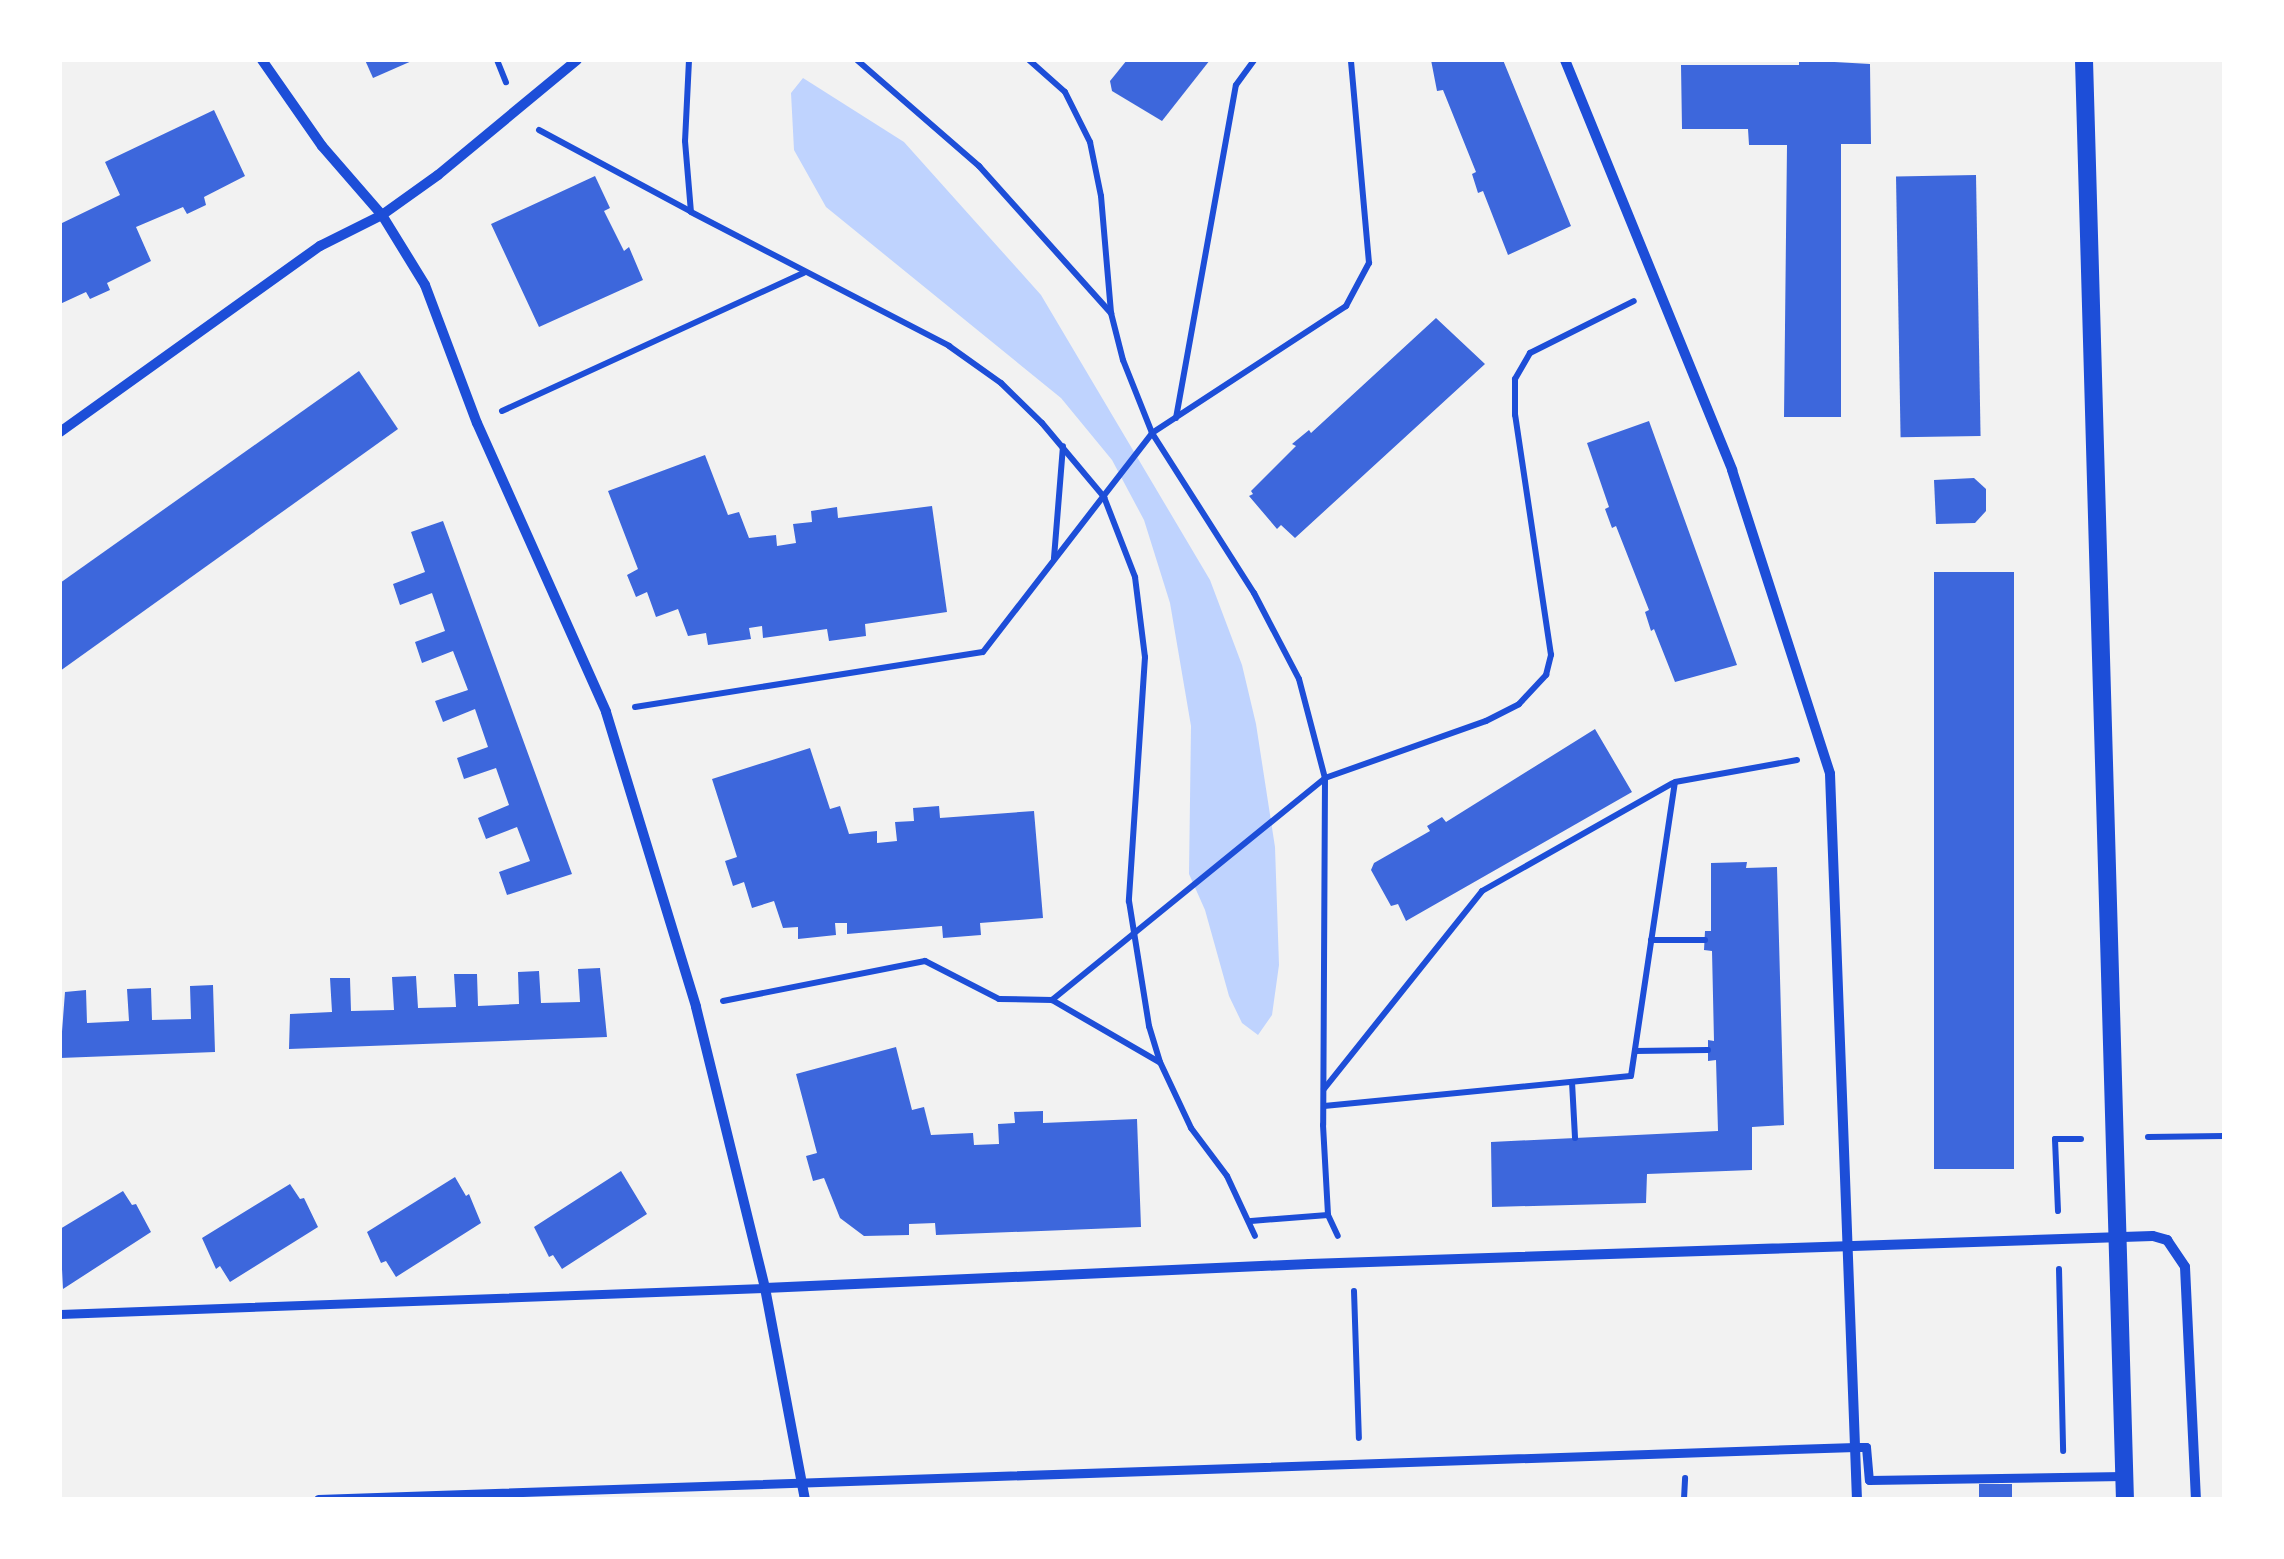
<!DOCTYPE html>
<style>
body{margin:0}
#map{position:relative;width:2284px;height:1559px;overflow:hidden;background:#f2f2f2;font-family:"Work Sans",sans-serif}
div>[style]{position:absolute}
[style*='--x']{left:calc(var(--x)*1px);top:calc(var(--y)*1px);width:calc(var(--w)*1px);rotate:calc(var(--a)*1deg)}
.water>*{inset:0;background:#bfd3fe}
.building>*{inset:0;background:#3d67dc;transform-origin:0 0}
.path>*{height:6px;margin:-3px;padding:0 3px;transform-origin:3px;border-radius:3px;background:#1d4ed8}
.pedestrian>*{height:9px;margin:-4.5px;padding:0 4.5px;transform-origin:4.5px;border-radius:4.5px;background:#1d4ed8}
.minor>*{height:10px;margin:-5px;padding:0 5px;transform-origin:5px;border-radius:5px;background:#1d4ed8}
.tertiary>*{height:18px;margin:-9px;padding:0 9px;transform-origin:9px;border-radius:9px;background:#1d4ed8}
span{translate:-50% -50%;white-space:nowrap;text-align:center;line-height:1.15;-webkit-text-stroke:9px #fff;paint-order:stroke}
.frame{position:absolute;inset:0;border:62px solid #fff;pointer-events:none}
</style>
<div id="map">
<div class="water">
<i style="clip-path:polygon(803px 78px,904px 142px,1041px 295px,1210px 580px,1242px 665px,1256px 724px,1275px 847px,1279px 965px,1272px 1015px,1258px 1035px,1242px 1023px,1229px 996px,1205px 910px,1189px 874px,1191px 726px,1170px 603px,1144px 520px,1112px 460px,1061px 398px,826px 207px,794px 150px,791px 93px)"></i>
</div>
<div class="building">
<i style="clip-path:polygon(365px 60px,414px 60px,373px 78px)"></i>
<i style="clip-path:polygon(1127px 60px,1210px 60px,1162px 121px,1112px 91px,1110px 81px)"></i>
<i style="clip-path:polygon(1431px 60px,1503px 60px,1571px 226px,1508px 255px,1483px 191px,1478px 193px,1472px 174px,1476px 172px,1443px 90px,1437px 91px)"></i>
<i style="clip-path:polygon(1799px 60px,1870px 64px,1871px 144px,1841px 144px,1841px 417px,1784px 417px,1787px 145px,1749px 145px,1748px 129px,1682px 129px,1681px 65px,1799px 65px)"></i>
<i style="clip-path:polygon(214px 110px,245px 176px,204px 197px,206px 205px,187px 214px,183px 207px,136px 227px,151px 261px,107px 283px,110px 290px,90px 299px,86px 292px,60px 304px,60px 224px,120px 195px,105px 162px)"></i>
<i style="left:1976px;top:175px;width:261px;height:80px;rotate:89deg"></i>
<i style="clip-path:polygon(595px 176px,610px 208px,604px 211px,624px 251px,629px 247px,643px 280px,539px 327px,491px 224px)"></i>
<i style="clip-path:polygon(1436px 318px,1485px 364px,1295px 538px,1281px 525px,1277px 529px,1249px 496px,1253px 494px,1251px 491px,1296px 446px,1292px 444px,1309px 430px,1311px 433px)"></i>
<i style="clip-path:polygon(359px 371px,398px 429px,60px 671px,60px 583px)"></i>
<i style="clip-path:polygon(1649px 421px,1737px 665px,1675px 682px,1654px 629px,1651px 631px,1645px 612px,1649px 610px,1616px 526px,1612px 528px,1605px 509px,1609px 507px,1587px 443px)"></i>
<i style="clip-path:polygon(705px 455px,728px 515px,739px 512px,749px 538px,776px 535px,777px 546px,796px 543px,793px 524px,812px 522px,811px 511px,837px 507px,838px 518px,932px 506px,947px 612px,865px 624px,866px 636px,829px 641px,827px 629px,763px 638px,762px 626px,749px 628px,751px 639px,708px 645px,706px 633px,688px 636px,678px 609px,656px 617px,647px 592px,636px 597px,627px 575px,638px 569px,608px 491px)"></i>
<i style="clip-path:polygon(1974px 478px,1986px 489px,1986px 511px,1975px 523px,1936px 524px,1934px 480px)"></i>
<i style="clip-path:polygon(443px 521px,572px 874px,507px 895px,499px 872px,530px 861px,517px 827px,486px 839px,478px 818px,509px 805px,496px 768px,464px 779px,457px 758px,488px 747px,475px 709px,443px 722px,435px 701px,468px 690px,453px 651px,422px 663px,415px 642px,445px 631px,432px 593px,400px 605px,393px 584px,425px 572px,411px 532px)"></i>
<i style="left:1934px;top:572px;width:80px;height:597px"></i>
<i style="clip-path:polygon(1595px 729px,1632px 792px,1406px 921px,1398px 904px,1391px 906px,1371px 870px,1374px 863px,1430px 831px,1427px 826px,1442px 817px,1446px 822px)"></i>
<i style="clip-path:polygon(810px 748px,830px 809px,840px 806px,849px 834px,877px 831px,877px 843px,897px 841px,895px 822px,914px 821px,913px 808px,939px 806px,940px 818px,1034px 811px,1043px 918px,980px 923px,981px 935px,943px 938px,942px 926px,847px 934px,847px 923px,835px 923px,836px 935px,798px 939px,798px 927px,783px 928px,774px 901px,752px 908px,744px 882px,733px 886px,725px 861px,737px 857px,712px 779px)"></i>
<i style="clip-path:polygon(1747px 862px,1746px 868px,1777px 867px,1784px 1125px,1752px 1127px,1752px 1170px,1647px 1174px,1646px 1203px,1492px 1207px,1491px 1142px,1718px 1131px,1716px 1060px,1708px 1061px,1708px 1040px,1714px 1041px,1712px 951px,1704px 950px,1705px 931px,1711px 931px,1711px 863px)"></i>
<i style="clip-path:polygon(600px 968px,607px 1037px,289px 1049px,290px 1014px,332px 1012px,330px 978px,350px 978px,351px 1011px,394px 1010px,392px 977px,416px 976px,418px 1008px,456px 1007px,454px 974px,477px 974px,478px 1006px,519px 1004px,518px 972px,539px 971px,541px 1003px,580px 1002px,578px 969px)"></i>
<i style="clip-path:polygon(213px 985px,215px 1052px,60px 1058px,65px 992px,86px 990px,87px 1023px,129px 1021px,127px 989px,151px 988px,152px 1020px,191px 1019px,190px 986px)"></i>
<i style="clip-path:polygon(896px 1047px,912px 1110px,924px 1107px,931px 1135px,973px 1133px,974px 1145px,999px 1144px,998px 1124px,1015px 1123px,1014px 1112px,1043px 1111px,1043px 1123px,1137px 1119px,1141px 1227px,936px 1235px,935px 1223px,909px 1224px,909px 1235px,864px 1236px,840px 1218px,824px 1178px,813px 1181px,806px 1156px,817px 1153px,796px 1074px)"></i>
<i style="clip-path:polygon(621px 1171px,647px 1214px,562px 1269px,553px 1255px,549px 1257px,534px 1227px)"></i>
<i style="clip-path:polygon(455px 1177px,466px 1196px,469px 1194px,481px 1223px,396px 1277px,386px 1261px,381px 1263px,367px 1232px)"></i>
<i style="clip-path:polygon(290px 1184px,300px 1199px,304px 1198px,318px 1227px,230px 1282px,220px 1266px,216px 1269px,202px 1238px)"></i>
<i style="clip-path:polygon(123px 1191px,132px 1205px,136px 1204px,151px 1232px,63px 1289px,60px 1229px)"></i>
<i style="left:2012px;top:1484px;width:15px;height:33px;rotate:90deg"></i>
</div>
<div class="path">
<i style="--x:497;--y:60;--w:24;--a:68"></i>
<i style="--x:689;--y:60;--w:81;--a:92.8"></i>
<i style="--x:685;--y:141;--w:71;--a:85.2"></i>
<i style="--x:691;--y:212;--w:291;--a:27.4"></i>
<i style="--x:949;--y:346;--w:64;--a:35.4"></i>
<i style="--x:1001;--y:383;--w:57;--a:44.3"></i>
<i style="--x:1042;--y:423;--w:97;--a:50"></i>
<i style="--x:1104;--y:497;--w:86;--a:68.8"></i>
<i style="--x:1135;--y:577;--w:81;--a:82.9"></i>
<i style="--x:1145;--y:657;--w:245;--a:93.8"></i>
<i style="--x:1129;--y:901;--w:127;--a:80.9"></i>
<i style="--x:1149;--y:1026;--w:38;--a:73"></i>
<i style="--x:1160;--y:1062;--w:73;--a:64.8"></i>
<i style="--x:1191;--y:1128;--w:60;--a:53.1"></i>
<i style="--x:1227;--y:1176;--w:66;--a:65"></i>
<i style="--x:857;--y:60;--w:162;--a:41"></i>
<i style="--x:979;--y:166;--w:198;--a:48.1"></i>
<i style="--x:1029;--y:60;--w:48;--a:41.6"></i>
<i style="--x:1065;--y:92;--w:56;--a:63.4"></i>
<i style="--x:1090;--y:142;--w:55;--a:78.5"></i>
<i style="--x:1101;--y:196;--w:117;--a:85.1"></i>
<i style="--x:1111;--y:313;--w:49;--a:75.7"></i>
<i style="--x:1123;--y:360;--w:79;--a:68.3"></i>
<i style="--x:1152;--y:433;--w:190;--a:57.5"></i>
<i style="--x:1254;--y:593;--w:97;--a:62.4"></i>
<i style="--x:1299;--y:679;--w:102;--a:75.3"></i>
<i style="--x:1325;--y:778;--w:347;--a:90.3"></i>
<i style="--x:1323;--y:1125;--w:90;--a:86.8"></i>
<i style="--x:1328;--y:1215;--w:23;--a:65"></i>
<i style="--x:539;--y:130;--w:171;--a:28.2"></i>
<i style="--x:502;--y:411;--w:332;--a:-24.6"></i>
<i style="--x:1176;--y:418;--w:338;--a:-79.8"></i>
<i style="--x:1236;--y:85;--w:31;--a:-54"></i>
<i style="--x:1054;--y:558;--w:112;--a:-85.4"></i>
<i style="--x:635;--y:707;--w:352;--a:-9"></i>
<i style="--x:983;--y:652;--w:277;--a:-52.3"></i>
<i style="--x:1152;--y:433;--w:232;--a:-33.2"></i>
<i style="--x:1346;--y:306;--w:49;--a:-61.9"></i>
<i style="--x:1369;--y:263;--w:204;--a:-95.1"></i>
<i style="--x:1651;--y:940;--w:54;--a:0"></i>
<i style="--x:1052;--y:1000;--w:124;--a:30.1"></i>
<i style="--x:723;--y:1001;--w:206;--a:-11.2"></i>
<i style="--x:925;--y:961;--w:83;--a:27.2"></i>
<i style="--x:999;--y:999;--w:53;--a:1.1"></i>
<i style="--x:1052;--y:1000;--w:352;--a:-39.1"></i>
<i style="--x:1325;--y:778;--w:171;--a:-19.5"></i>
<i style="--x:1486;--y:721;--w:37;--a:-27"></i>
<i style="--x:1519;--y:704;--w:40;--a:-47"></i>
<i style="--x:1546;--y:675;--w:21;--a:-76"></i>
<i style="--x:1551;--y:655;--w:243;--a:-98.5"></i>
<i style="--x:1515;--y:415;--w:36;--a:-90"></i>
<i style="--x:1515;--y:379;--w:30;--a:-60"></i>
<i style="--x:1530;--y:353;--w:116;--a:-26.6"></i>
<i style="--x:1635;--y:1051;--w:73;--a:-0.8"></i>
<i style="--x:1572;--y:1082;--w:56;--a:86.9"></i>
<i style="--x:1324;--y:1089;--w:253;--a:-51.4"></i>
<i style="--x:1482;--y:891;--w:219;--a:-29.5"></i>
<i style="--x:1324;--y:1106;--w:308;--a:-5.6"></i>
<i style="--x:1631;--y:1076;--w:297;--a:-81.5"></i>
<i style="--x:1675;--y:782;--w:124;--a:-10.2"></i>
<i style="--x:2148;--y:1137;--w:76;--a:-0.8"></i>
<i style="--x:2058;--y:1211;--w:72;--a:-92.4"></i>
<i style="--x:2055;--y:1139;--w:26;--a:0"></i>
<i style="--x:1251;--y:1221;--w:77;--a:-4.5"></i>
<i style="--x:2059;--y:1269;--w:182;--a:88.7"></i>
<i style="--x:1354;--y:1291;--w:147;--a:88.1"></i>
<i style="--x:1684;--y:1499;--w:21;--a:-87"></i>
</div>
<div class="pedestrian">
<i style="--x:60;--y:1314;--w:705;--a:-2.11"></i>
<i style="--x:318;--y:1499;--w:1538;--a:-1.94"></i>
<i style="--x:1855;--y:1447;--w:11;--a:0"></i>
<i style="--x:1866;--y:1447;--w:33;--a:85"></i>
<i style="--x:1869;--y:1480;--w:254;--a:-0.9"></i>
</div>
<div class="minor">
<i style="--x:262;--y:60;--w:105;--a:55.1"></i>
<i style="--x:322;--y:146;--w:91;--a:49"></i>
<i style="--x:382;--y:215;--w:82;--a:58.4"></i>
<i style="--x:425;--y:285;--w:147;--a:69.4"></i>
<i style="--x:477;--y:423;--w:316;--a:65.9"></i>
<i style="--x:606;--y:712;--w:308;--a:73"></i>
<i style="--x:696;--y:1007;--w:289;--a:76.2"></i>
<i style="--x:765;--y:1288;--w:215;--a:79.3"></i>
<i style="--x:1565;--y:60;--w:443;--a:67.8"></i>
<i style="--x:1732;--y:470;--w:319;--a:72.1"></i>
<i style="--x:1830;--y:774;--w:726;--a:87.87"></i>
<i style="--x:60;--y:432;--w:320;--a:-35.6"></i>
<i style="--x:320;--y:246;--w:69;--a:-26.6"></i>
<i style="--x:382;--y:215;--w:69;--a:-35.5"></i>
<i style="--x:438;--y:175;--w:180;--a:-39.6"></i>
<i style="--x:765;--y:1288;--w:545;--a:-2.53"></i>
<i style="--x:1309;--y:1264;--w:844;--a:-1.9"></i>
<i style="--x:2153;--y:1236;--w:15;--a:16"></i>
<i style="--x:2167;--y:1240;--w:32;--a:56"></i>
<i style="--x:2185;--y:1267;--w:232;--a:87.3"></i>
</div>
<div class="tertiary">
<i style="--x:2084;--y:60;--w:1440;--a:88.37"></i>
</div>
<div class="frame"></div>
</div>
